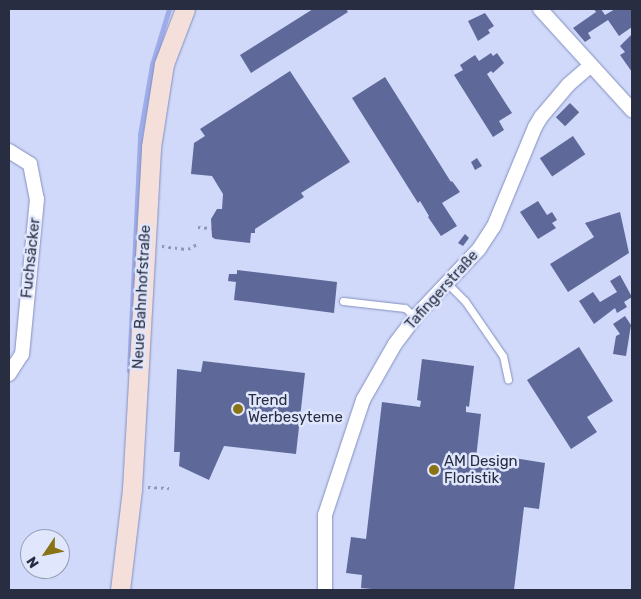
<!DOCTYPE html>
<meta charset="utf-8">
<style>
body{margin:0}
#map{position:relative;width:641px;height:599px;overflow:hidden;background:#d0d9f9;font-family:Rubik,sans-serif}
div>[style]{position:absolute}
[style*='--x']{left:calc(var(--x)*1px);top:calc(var(--y)*1px);width:calc(var(--w)*1px);rotate:calc(var(--a)*1deg)}
.stream>*{height:4.5px;margin:-2.25px;padding:0 2.25px;transform-origin:2.25px;border-radius:2.25px;background:#9eade9}
.building>*{inset:0;background:#5e6999;transform-origin:0 0}
.path>*{height:2.5px;margin-top:-1.25px;transform-origin:0;background:repeating-linear-gradient(90deg,#9097b3 0 2.5px,transparent 0 6.5px)}
.roads{filter:drop-shadow(0 0 1px #838fc1) drop-shadow(0 0 1px #838fc1)}
.service>*{height:7px;margin:-3.5px;padding:0 3.5px;transform-origin:3.5px;border-radius:3.5px;background:#fff}
.minor>*{height:14px;margin:-7px;padding:0 7px;transform-origin:7px;border-radius:7px;background:#fff}
.secondary>*{height:19px;margin:-9.5px;padding:0 9.5px;transform-origin:9.5px;border-radius:9.5px;background:#f5dfda}
.dots>*{width:14px;height:14px;translate:-50% -50%;box-sizing:border-box;border:2px solid #e0e7fd;border-radius:50%}
span{translate:-50% -50%;white-space:nowrap;text-align:center;line-height:1.15;-webkit-text-stroke:5px #e0e7fd;paint-order:stroke}
.street-label{font-size:15px;color:#282d41}
.poi-label{font-size:15px;color:#282d41}
.left{translate:0 -50%;text-align:left}
.frame{position:absolute;inset:0;border:10px solid #282d41;pointer-events:none}
.north{position:absolute;left:20px;top:529px;width:50px;height:50px;box-sizing:border-box;background:#e0e7fd;border:1px solid #969db2;border-radius:50%;rotate:236deg;font-size:14px;font-weight:700;line-height:20px;text-align:center;color:#282d41}
.north::after{content:'';display:block;margin:auto;width:18px;height:22px;background:#8a7316;clip-path:polygon(50% 0,100% 100%,50% 72%,0 100%)}
</style>
<div id="map">
<div class="stream">
<i style="--x:129;--y:371;--w:236;--a:-87.3"></i>
<i style="--x:140;--y:135;--w:71;--a:-80.3"></i>
<i style="--x:152;--y:65;--w:59;--a:-73.1"></i>
</div>
<div class="building">
<i style="clip-path:polygon(313px 9px,346px 9px,348px 12px,251px 73px,240px 55px)"></i>
<i style="clip-path:polygon(594px 9px,601px 9px,605px 15px,615px 9px,632px 9px,632px 27px,619px 36px,608px 20px,588px 33px,591px 38px,585px 42px,573px 28px,596px 12px)"></i>
<i style="clip-path:polygon(485px 13px,494px 26px,488px 30px,490px 33px,478px 41px,468px 21px)"></i>
<i style="clip-path:polygon(632px 34px,632px 72px,620px 55px,625px 52px,620px 46px)"></i>
<i style="clip-path:polygon(491px 53px,493px 56px,497px 53px,504px 63px,493px 73px,491px 71px,487px 74px,512px 113px,499px 121px,504px 130px,493px 137px,454px 75px,463px 70px,460px 65px,475px 55px,479px 61px)"></i>
<i style="clip-path:polygon(290px 71px,350px 162px,301px 193px,304px 197px,255px 229px,255px 233px,251px 233px,250px 243px,215px 239px,212px 237px,211px 219px,217px 209px,222px 209px,223px 194px,212px 176px,191px 174px,194px 143px,205px 136px,200px 129px)"></i>
<i style="clip-path:polygon(385px 77px,451px 182px,452px 181px,460px 192px,442px 203px,457px 226px,441px 236px,428px 217px,429px 216px,420px 201px,418px 203px,352px 98px)"></i>
<i style="left:570px;top:103px;width:13px;height:20px;rotate:45deg"></i>
<i style="left:573px;top:136px;width:22px;height:40px;rotate:56deg"></i>
<i style="clip-path:polygon(477px 158px,482px 166px,475px 170px,471px 162px)"></i>
<i style="clip-path:polygon(538px 201px,547px 215px,552px 212px,557px 220px,552px 223px,556px 228px,538px 239px,520px 212px)"></i>
<i style="clip-path:polygon(620px 212px,629px 253px,568px 292px,550px 264px,594px 237px,585px 223px)"></i>
<i style="clip-path:polygon(465px 234px,469px 238px,463px 246px,458px 243px)"></i>
<i style="clip-path:polygon(237px 270px,337px 282px,334px 313px,234px 300px,236px 282px,228px 281px,229px 274px,237px 274px)"></i>
<i style="clip-path:polygon(620px 275px,632px 297px,624px 302px,627px 307px,617px 313px,615px 308px,594px 324px,579px 301px,593px 292px,600px 302px,617px 292px,610px 281px)"></i>
<i style="clip-path:polygon(625px 316px,631px 325px,626px 356px,613px 354px,616px 336px,620px 334px,613px 324px)"></i>
<i style="clip-path:polygon(579px 347px,613px 401px,587px 417px,597px 432px,571px 449px,527px 380px)"></i>
<i style="clip-path:polygon(422px 359px,474px 366px,469px 407px,466px 406px,466px 412px,481px 414px,476px 458px,495px 461px,495px 455px,545px 463px,539px 509px,524px 507px,514px 590px,382px 590px,361px 588px,362px 575px,346px 573px,351px 537px,366px 539px,382px 402px,420px 407px,421px 401px,417px 400px)"></i>
<i style="clip-path:polygon(203px 361px,305px 373px,296px 454px,224px 446px,209px 480px,179px 466px,180px 452px,174px 452px,177px 369px,201px 372px)"></i>
</div>
<div class="path">
<i style="--x:198;--y:227;--w:14;--a:4"></i>
<i style="--x:162;--y:246;--w:26;--a:7"></i>
<i style="--x:188;--y:249;--w:10;--a:-29"></i>
<i style="--x:148;--y:487;--w:21;--a:3"></i>
</div>
<div class="roads">
<div class="service">
<i style="--x:447;--y:283;--w:25;--a:45"></i>
<i style="--x:465;--y:301;--w:67;--a:55.4"></i>
<i style="--x:503;--y:356;--w:24;--a:78"></i>
<i style="--x:343;--y:301;--w:62;--a:6.4"></i>
<i style="--x:405;--y:308;--w:13;--a:42"></i>
</div>
<div class="minor">
<i style="--x:540;--y:9;--w:137;--a:47.7"></i>
<i style="--x:9;--y:151;--w:25;--a:32"></i>
<i style="--x:30;--y:164;--w:36;--a:79"></i>
<i style="--x:37;--y:199;--w:156;--a:95.5"></i>
<i style="--x:22;--y:354;--w:24;--a:123"></i>
<i style="--x:325;--y:590;--w:75;--a:-90"></i>
<i style="--x:325;--y:515;--w:121;--a:-71.7"></i>
<i style="--x:363;--y:400;--w:64;--a:-60.3"></i>
<i style="--x:395;--y:344;--w:34;--a:-53"></i>
<i style="--x:415;--y:317;--w:93;--a:-46.7"></i>
<i style="--x:479;--y:249;--w:27;--a:-57"></i>
<i style="--x:494;--y:226;--w:107;--a:-67.5"></i>
<i style="--x:535;--y:127;--w:12;--a:-59"></i>
<i style="--x:541;--y:117;--w:42;--a:-49.8"></i>
<i style="--x:568;--y:85;--w:29;--a:-41"></i>
</div>
<div class="secondary">
<i style="--x:120;--y:590;--w:102;--a:-83.2"></i>
<i style="--x:132;--y:489;--w:343;--a:-86.8"></i>
<i style="--x:151;--y:147;--w:84;--a:-81.1"></i>
<i style="--x:164;--y:64;--w:59;--a:-69.1"></i>
</div>
</div>
<div class="dots">
<i style="left:238px;top:409px;background:#8a7316"></i>
<i style="left:434px;top:470px;background:#8a7316"></i>
</div>
<div class="street-label">
<span style="left:31px;top:258px;rotate:-84deg">Fuchsäcker</span>
<span style="left:442px;top:290px;rotate:-48deg">Tafingerstraße</span>
<span style="left:142px;top:297px;rotate:-87deg">Neue Bahnhofstraße</span>
</div>
<div class="poi-label">
<span class="left" style="left:248px;top:409px">Trend<br>Werbesyteme</span>
<span class="left" style="left:444px;top:470px">AM Design<br>Floristik</span>
</div>
<div class="frame"></div>
<div class="north">N</div>
</div>
